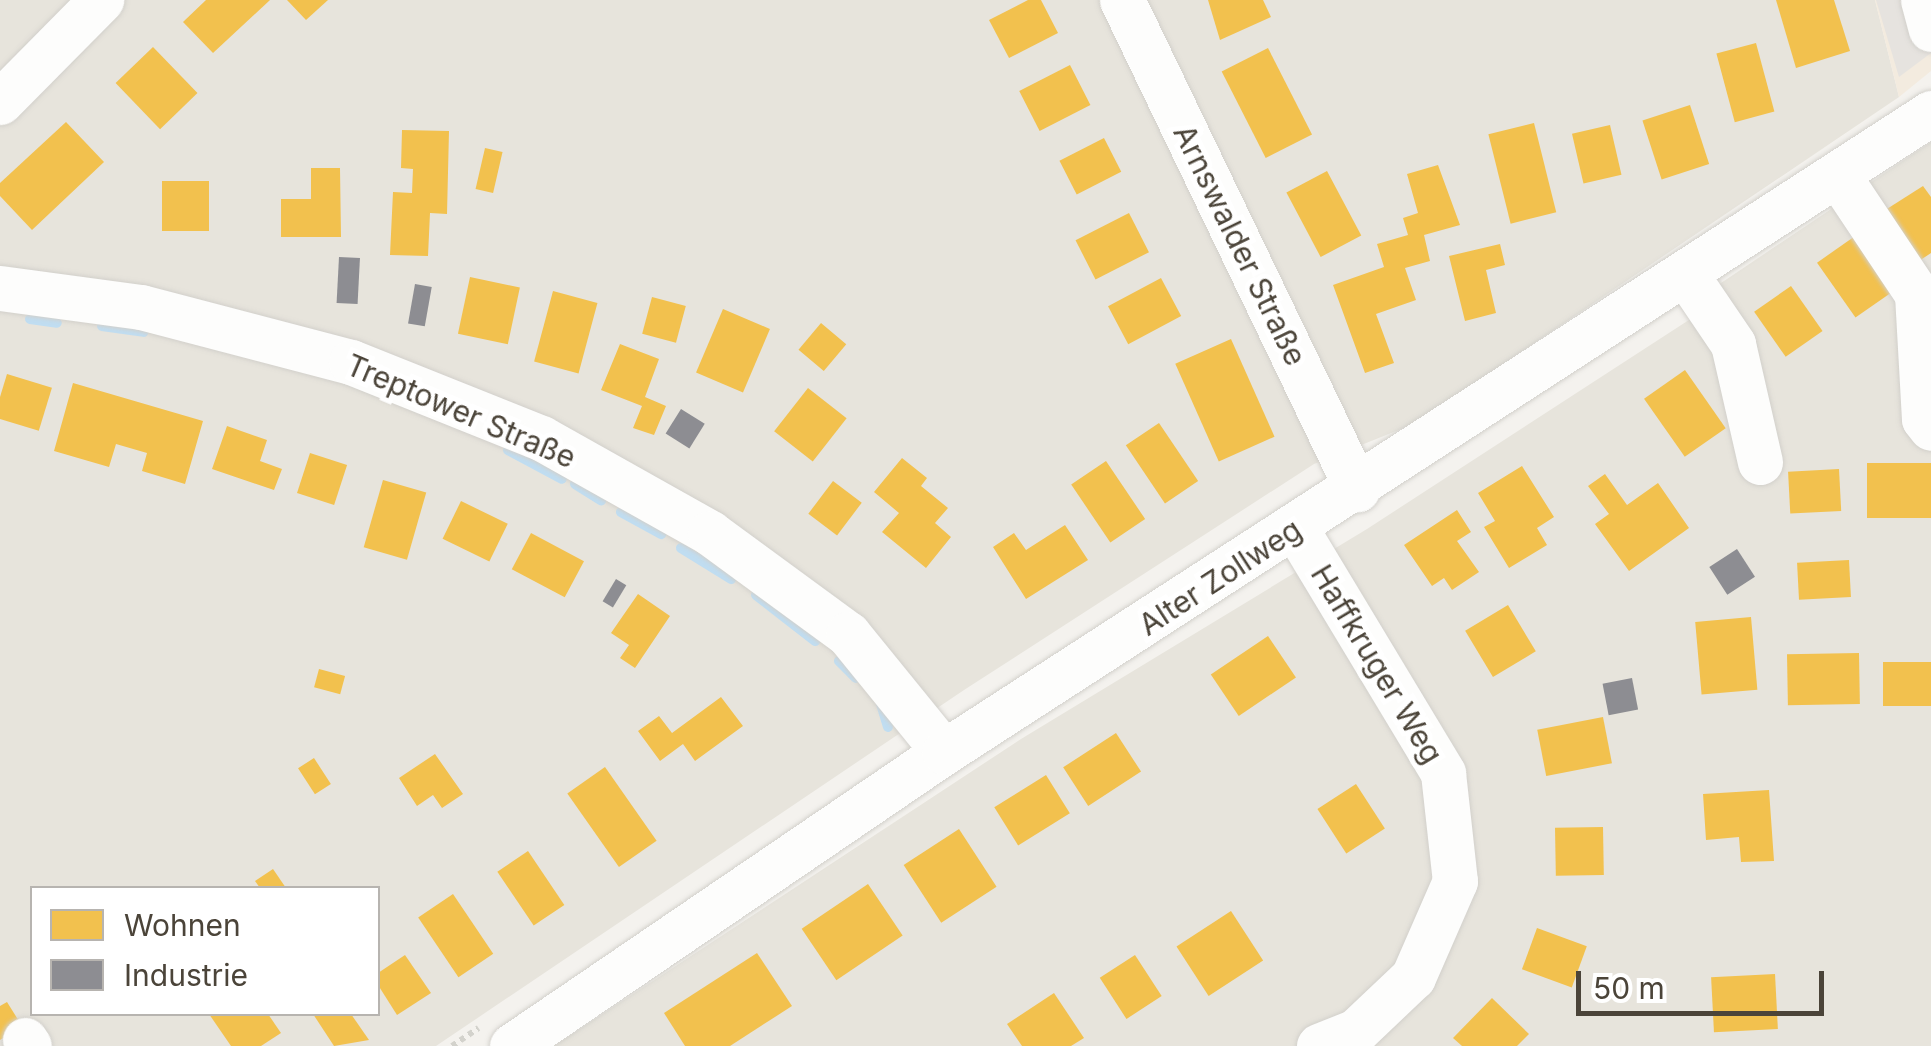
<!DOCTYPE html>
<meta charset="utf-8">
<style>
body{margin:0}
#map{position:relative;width:1931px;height:1046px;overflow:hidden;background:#f4f2ee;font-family:Inter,sans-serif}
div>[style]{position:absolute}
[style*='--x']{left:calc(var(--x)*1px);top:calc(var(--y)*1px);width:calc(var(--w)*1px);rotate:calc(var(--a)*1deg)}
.residential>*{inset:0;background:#e7e4dc}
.commercial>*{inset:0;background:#f3ebdf}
.parking>*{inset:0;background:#e6e3df}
.homes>*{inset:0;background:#f2c14e;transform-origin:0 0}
.industry>*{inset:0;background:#8d8d92;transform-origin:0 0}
.stream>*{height:10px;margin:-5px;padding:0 5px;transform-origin:5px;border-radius:5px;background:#c0ddf1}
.path>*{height:6px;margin-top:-3px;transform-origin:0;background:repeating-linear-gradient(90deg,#d3d2cc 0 5px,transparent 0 10px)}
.roads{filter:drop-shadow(0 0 2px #d2d0cb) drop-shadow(0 0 2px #d2d0cb)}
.minor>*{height:45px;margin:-22.5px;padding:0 22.5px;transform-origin:22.5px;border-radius:22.5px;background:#fdfdfc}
span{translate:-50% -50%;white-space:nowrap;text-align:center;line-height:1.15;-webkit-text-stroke:10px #fff;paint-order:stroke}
.street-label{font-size:30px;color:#4b4439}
.legend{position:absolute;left:30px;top:886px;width:350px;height:130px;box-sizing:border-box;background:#fff;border:2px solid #b7b4b0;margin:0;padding:12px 18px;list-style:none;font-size:30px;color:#4b4439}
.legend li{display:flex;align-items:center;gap:20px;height:50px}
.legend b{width:50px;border:2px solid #b7b4b0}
.scale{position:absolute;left:1576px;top:971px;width:248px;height:45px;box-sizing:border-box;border:5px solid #4b4439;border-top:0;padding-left:12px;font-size:30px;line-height:35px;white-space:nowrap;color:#4b4439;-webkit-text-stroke:8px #fff;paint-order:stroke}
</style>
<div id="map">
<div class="residential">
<i style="clip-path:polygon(evenodd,0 0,1875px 0,1899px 97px,1416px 423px,1314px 464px,964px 690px,436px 1046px,0 1046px,0 0,32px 888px,378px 888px,378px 1014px,32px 1014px,32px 888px)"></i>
<i style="clip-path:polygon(1931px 142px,1931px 1046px,554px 1046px,1021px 739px,1367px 529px,1692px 318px,1715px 287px)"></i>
</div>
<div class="commercial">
<i style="clip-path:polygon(1875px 0,1931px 0,1931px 71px,1899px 97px)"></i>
</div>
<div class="parking">
<i style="clip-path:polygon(1876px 0,1931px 0,1931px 53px,1899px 77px)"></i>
</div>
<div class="homes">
<i style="clip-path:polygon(206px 0,270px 0,213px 53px,183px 22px)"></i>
<i style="clip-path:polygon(287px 0,328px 0,306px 20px)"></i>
<i style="clip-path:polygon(1028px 0,1041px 0,1058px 33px,1009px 58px,989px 20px)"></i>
<i style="clip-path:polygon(1208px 0,1263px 0,1271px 17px,1220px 40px)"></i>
<i style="clip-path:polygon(1776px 0,1834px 0,1850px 51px,1796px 68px)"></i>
<i style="left:1756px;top:43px;width:71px;height:41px;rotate:75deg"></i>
<i style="left:153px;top:47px;width:64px;height:52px;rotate:46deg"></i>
<i style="left:1268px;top:48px;width:97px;height:52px;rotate:63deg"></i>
<i style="left:1070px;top:65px;width:45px;height:57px;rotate:63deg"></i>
<i style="left:1690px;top:105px;width:62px;height:50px;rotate:72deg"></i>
<i style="clip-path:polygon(66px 122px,104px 162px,32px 230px,0 196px,0 183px)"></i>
<i style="left:1534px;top:123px;width:92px;height:47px;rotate:76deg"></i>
<i style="left:1610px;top:125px;width:51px;height:39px;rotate:77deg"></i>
<i style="clip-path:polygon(402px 130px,449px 131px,447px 214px,430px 213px,428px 256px,390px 255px,393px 192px,412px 193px,413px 169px,401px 168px)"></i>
<i style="left:1104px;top:138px;width:38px;height:50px;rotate:63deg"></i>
<i style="left:485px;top:148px;width:18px;height:42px;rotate:13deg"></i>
<i style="clip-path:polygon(1438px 165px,1460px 225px,1424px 235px,1430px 261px,1405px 268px,1416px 300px,1376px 314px,1394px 363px,1365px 373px,1333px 285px,1384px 267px,1377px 244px,1408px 235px,1403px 218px,1418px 213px,1407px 174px)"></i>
<i style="clip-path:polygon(311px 168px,340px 168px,341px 237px,281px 237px,281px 199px,311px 199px)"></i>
<i style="left:1327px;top:171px;width:73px;height:46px;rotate:62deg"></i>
<i style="left:209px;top:181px;width:50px;height:47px;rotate:90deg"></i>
<i style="clip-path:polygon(1923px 186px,1931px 197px,1931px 253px,1913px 265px,1879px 214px)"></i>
<i style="left:1129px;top:213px;width:44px;height:60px;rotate:63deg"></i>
<i style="left:1858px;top:234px;width:67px;height:50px;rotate:55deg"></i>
<i style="clip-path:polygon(1500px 244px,1505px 265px,1486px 270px,1496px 313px,1465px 321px,1449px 256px)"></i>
<i style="left:470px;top:277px;width:51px;height:58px;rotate:12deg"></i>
<i style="left:1161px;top:278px;width:43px;height:60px;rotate:62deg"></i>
<i style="left:1791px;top:286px;width:55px;height:45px;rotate:55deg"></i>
<i style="left:553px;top:291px;width:46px;height:73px;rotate:15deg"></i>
<i style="left:652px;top:297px;width:35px;height:38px;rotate:15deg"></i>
<i style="left:723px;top:309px;width:51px;height:69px;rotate:23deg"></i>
<i style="left:821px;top:323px;width:33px;height:35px;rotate:40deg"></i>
<i style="left:1231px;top:339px;width:107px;height:61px;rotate:66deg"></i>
<i style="clip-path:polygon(620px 344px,659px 359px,645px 397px,666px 406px,654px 435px,633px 428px,642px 406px,601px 390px)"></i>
<i style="left:1685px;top:370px;width:71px;height:50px;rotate:55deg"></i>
<i style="left:7px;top:374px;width:47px;height:45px;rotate:17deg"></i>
<i style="clip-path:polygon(73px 383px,203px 421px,185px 484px,142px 471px,147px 453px,116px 444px,109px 467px,54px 451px)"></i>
<i style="left:808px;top:388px;width:49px;height:55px;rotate:38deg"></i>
<i style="left:1159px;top:423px;width:70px;height:40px;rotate:56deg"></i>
<i style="clip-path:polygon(227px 426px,267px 440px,260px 461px,282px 469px,274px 490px,212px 469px)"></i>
<i style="left:310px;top:453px;width:39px;height:42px;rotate:18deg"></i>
<i style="clip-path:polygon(902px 458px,927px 478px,921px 486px,948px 508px,935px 523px,951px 537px,926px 568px,882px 532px,899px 513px,874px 492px)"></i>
<i style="left:1106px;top:461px;width:70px;height:42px;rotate:56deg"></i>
<i style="left:1931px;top:463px;width:55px;height:64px;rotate:90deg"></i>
<i style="clip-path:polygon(1522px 466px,1554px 517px,1537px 528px,1547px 545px,1509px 568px,1484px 527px,1495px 521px,1478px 493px)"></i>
<i style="left:1839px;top:469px;width:42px;height:51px;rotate:87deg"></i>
<i style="clip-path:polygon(1605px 474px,1627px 505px,1658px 483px,1689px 528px,1629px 571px,1595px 524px,1609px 514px,1588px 486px)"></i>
<i style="left:383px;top:480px;width:45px;height:70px;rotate:16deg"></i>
<i style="left:833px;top:481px;width:36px;height:41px;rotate:37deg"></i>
<i style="left:461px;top:501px;width:52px;height:42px;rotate:26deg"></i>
<i style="clip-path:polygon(1457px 510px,1471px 532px,1457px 541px,1479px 572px,1452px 590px,1444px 578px,1432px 586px,1404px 545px)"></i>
<i style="clip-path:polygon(1065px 525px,1088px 560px,1026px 599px,993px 547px,1014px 533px,1026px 550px)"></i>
<i style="left:531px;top:533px;width:60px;height:41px;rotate:28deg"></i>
<i style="left:1849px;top:560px;width:37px;height:52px;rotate:87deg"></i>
<i style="clip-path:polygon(638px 594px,670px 616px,635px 668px,620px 658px,629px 645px,611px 633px)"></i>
<i style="left:1508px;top:605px;width:54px;height:50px;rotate:59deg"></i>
<i style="left:1751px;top:617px;width:73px;height:56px;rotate:85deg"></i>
<i style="left:1268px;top:636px;width:50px;height:69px;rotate:56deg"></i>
<i style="left:1859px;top:653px;width:51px;height:72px;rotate:89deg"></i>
<i style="left:1931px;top:662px;width:44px;height:48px;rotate:90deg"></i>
<i style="left:319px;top:669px;width:27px;height:19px;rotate:15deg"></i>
<i style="clip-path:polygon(721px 697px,743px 726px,695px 761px,683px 744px,660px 761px,638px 731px,659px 716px,672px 733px)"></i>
<i style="left:1603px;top:717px;width:47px;height:67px;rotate:79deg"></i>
<i style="left:1116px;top:733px;width:46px;height:63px;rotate:57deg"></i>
<i style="clip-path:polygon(435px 754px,463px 794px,442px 808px,433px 795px,417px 806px,399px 778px)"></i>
<i style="left:314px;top:758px;width:31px;height:19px;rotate:57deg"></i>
<i style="left:605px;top:767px;width:90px;height:46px;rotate:55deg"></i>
<i style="left:1046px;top:775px;width:45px;height:61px;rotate:58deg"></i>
<i style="left:1356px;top:784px;width:53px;height:46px;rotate:57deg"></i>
<i style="clip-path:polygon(1769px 790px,1774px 861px,1741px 862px,1739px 837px,1706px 840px,1703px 794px)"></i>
<i style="left:1603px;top:827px;width:48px;height:48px;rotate:89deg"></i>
<i style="left:959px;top:829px;width:69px;height:66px;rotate:57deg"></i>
<i style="left:528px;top:851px;width:65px;height:37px;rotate:56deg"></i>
<i style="clip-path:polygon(273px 869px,286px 888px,260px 888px,255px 881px)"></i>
<i style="left:868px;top:884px;width:62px;height:80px;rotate:56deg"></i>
<i style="left:453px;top:894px;width:72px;height:42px;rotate:56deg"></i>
<i style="left:1231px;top:911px;width:59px;height:65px;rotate:57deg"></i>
<i style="left:1537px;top:928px;width:53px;height:44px;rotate:20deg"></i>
<i style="clip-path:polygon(757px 953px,792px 1006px,730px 1046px,685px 1046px,664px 1013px)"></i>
<i style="clip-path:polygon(405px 955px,431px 993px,397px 1015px,378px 985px,378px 973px)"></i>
<i style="left:1135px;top:955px;width:49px;height:42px;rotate:57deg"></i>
<i style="left:1775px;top:974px;width:55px;height:64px;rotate:87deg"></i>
<i style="clip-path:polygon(1054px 993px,1084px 1038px,1071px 1046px,1022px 1046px,1007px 1024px)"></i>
<i style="clip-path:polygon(1492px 998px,1529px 1034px,1517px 1046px,1462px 1046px,1453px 1038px)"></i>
<i style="clip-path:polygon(7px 1002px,22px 1026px,0 1040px,0 1006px)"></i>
<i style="clip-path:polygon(209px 1014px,268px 1014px,281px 1033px,261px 1046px,231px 1046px)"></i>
<i style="clip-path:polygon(313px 1014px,351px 1014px,369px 1040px,334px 1046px)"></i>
</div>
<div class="industry">
<i style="left:339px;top:257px;width:21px;height:46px;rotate:3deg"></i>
<i style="left:415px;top:284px;width:17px;height:40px;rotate:10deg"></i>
<i style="left:681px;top:409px;width:28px;height:29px;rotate:32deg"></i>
<i style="left:1737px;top:549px;width:33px;height:33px;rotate:57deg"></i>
<i style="left:616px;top:579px;width:12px;height:26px;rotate:31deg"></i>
<i style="left:1632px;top:678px;width:32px;height:30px;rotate:79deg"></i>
</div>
<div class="stream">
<i style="--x:30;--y:319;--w:27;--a:8"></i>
<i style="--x:102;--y:326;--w:42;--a:8.1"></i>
<i style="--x:508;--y:450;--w:61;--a:28.2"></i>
<i style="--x:575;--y:484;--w:31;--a:32"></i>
<i style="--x:621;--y:512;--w:46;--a:28.8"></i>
<i style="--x:681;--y:548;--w:59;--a:31.8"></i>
<i style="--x:756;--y:595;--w:75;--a:37.9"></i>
<i style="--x:839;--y:661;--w:24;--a:45"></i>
<i style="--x:881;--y:704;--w:24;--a:73"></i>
</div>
<div class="path">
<i style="--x:452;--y:1046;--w:32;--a:-34"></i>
</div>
<div class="roads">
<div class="minor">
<i style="--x:1122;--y:0;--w:543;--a:64.33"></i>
<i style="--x:1923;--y:0;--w:30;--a:75"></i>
<i style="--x:0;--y:102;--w:144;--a:-45.3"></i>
<i style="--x:1837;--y:174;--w:144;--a:56.3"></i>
<i style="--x:1917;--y:294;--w:125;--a:86.8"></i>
<i style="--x:1924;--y:419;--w:11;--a:52"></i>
<i style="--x:1685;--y:273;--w:86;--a:55.9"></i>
<i style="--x:1733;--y:344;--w:121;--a:77.1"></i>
<i style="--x:0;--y:288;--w:142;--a:7.7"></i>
<i style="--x:141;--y:307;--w:217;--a:14.7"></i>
<i style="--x:351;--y:362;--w:205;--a:21.8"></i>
<i style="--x:541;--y:438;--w:194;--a:29.3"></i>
<i style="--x:710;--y:533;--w:171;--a:36.2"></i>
<i style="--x:848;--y:634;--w:152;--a:50.9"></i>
<i style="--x:1296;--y:529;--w:285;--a:58.9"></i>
<i style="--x:1443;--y:773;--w:109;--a:83.7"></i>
<i style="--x:1455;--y:881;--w:105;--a:113.6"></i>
<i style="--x:1413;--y:977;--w:79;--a:136.5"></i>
<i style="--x:1356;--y:1031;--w:40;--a:158"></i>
<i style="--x:25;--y:1040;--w:7;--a:56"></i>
<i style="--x:512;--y:1046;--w:523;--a:-34.24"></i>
<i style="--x:944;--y:752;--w:1176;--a:-32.92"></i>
</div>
</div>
<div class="street-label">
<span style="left:1240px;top:245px;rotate:64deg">Arnswalder Straße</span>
<span style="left:461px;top:411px;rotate:23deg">Treptower Straße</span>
<span style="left:1220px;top:577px;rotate:-33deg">Alter Zollweg</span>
<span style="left:1377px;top:664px;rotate:59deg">Haffkruger Weg</span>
</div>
<ul class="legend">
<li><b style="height:28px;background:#f2c14e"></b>Wohnen</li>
<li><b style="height:28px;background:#8d8d92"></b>Industrie</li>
</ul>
<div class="scale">50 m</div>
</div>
